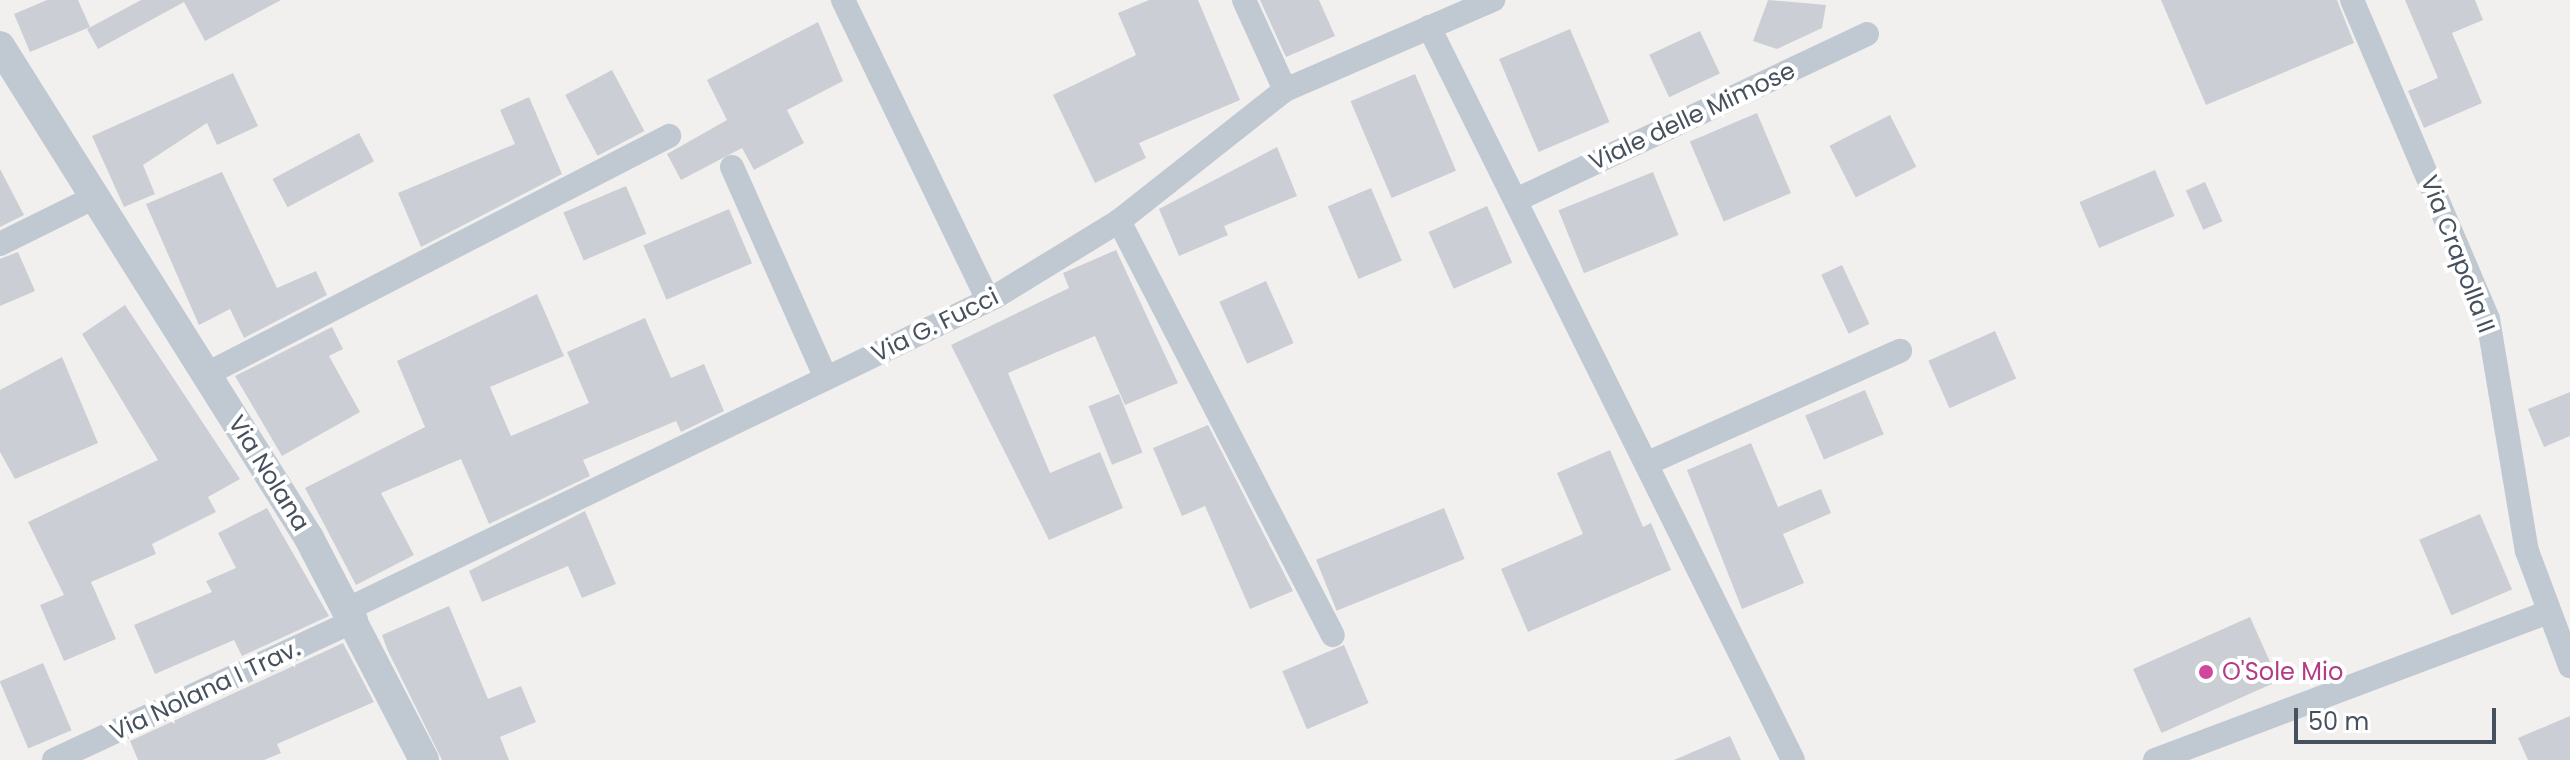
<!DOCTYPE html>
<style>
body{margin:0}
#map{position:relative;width:2570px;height:760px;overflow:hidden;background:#f2f0ef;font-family:Poppins,sans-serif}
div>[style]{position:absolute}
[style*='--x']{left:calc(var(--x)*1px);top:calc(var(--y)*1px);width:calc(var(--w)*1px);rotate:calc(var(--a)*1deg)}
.building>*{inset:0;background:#cbced5;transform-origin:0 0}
.minor>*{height:24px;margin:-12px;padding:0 12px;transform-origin:12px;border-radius:12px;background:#c0c9d1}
.tertiary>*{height:30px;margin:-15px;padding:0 15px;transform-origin:15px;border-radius:15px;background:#c0c9d1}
.dots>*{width:22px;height:22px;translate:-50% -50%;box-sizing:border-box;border:4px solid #fff;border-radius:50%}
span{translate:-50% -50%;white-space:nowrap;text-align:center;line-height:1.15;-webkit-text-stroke:8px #fff;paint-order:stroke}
.street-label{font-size:24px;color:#47515d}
.hotel-label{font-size:24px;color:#b23c85}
.left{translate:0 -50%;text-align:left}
.scale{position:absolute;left:2294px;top:708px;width:202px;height:36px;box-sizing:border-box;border:4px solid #47515d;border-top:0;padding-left:10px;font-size:24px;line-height:28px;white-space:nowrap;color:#47515d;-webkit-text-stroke:6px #fff;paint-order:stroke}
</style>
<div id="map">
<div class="building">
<i style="clip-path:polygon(47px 0,78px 0,90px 27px,30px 52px,14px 14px)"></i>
<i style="clip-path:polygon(141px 0,281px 0,205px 41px,184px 2px,98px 49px,87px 29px)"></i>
<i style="clip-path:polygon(1149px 0,1198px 0,1240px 100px,1139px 143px,1146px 158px,1095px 183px,1053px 95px,1136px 55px,1118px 13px)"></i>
<i style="clip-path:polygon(1260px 0,1319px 0,1335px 36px,1286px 57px)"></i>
<i style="clip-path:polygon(1768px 0,1826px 5px,1822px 28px,1777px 49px,1753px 41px)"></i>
<i style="clip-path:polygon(2161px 0,2337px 0,2354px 43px,2206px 105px)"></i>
<i style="clip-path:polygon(2405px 0,2475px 0,2483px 20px,2452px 33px,2482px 103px,2424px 128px,2408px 91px,2438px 78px)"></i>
<i style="clip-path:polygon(818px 22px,843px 81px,787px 110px,804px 143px,754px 170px,742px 148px,681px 180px,667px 154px,727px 120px,707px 80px)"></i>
<i style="left:1570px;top:29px;width:101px;height:77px;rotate:67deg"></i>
<i style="left:1700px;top:31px;width:47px;height:56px;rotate:65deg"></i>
<i style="left:612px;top:70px;width:69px;height:53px;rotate:62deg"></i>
<i style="clip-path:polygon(233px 73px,258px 126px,217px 145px,207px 123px,143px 165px,155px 194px,124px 207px,92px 136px)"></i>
<i style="left:1415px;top:74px;width:105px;height:70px;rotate:67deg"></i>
<i style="clip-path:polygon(529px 97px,562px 174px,421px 247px,398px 193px,515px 144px,500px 110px)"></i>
<i style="left:1757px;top:113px;width:87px;height:73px;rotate:67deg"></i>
<i style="left:1890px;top:115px;width:58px;height:68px;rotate:63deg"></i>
<i style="left:359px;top:133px;width:32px;height:98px;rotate:62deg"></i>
<i style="clip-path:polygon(1277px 147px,1297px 196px,1224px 226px,1228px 235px,1179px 256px,1159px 209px)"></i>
<i style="clip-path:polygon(0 169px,24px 215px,0 227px)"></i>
<i style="left:2155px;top:170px;width:50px;height:82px;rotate:67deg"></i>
<i style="clip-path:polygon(222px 172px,277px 288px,316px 271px,327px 295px,244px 338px,230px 309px,199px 325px,146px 204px)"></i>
<i style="left:1653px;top:172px;width:68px;height:102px;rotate:68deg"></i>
<i style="left:2205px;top:182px;width:43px;height:21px;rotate:66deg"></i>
<i style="left:626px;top:186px;width:52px;height:68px;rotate:67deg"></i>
<i style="left:1371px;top:188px;width:79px;height:47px;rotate:67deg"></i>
<i style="left:1487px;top:206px;width:62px;height:64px;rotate:66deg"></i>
<i style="left:729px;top:209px;width:59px;height:93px;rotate:67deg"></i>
<i style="clip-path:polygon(1116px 250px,1178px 383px,1125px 405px,1095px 336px,1008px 373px,1050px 473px,1100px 452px,1123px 508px,1049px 540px,951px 345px,1069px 288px,1063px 273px)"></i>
<i style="clip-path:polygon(18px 252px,35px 291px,0 306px,0 259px)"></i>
<i style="left:1842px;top:265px;width:65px;height:23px;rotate:65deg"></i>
<i style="left:1266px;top:281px;width:68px;height:51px;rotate:66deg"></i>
<i style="clip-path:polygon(537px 294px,564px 356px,490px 387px,511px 436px,589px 403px,567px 352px,645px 318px,671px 378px,704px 364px,724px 411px,681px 432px,676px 421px,583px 460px,590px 476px,489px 524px,461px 459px,381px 493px,414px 555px,356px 585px,305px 488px,425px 427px,397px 361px)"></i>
<i style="clip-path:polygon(125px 305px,240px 479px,208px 497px,216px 512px,152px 544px,156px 554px,91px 582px,116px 639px,64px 661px,40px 605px,64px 595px,28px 522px,158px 460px,82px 334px)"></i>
<i style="clip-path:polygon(332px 327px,343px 349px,329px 356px,360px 412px,282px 456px,235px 376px)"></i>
<i style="left:1995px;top:331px;width:52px;height:73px;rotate:66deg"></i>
<i style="clip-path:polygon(62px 357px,98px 443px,15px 479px,0 452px,0 390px)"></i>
<i style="left:1865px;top:390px;width:48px;height:65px;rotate:67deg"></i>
<i style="clip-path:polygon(2570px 392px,2570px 436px,2544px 447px,2528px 409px)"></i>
<i style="left:1119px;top:394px;width:63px;height:33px;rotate:68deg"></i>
<i style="clip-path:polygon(1208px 425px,1293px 591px,1250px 609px,1205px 506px,1182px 516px,1153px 448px)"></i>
<i style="clip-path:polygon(1751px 443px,1778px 507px,1821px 489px,1831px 513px,1783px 534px,1804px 583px,1742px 609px,1687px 470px)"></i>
<i style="clip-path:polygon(1610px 450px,1643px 527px,1651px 523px,1671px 570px,1528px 632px,1501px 569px,1583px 534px,1557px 473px)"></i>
<i style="clip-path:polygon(267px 508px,329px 616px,242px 656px,234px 640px,155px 674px,134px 625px,212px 592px,206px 581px,236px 568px,218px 533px)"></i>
<i style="left:1444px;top:508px;width:55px;height:138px;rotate:68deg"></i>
<i style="clip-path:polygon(585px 511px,616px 584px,582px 598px,568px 566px,482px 602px,469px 571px)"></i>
<i style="left:2480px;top:514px;width:82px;height:66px;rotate:67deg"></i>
<i style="clip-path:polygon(449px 606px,488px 699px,521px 686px,536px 722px,500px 737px,509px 760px,442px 760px,387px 649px,382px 635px)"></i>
<i style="left:2250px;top:617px;width:70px;height:128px;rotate:66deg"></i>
<i style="clip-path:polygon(343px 643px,374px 702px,277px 744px,281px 753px,264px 760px,138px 760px,130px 741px)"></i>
<i style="left:1344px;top:645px;width:63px;height:67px;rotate:67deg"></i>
<i style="left:43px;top:663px;width:73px;height:47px;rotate:67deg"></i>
<i style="clip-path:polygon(2570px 716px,2570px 760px,2528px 760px,2518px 738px)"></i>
<i style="clip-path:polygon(1730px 736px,1741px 760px,1674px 760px)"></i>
</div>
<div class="minor">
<i style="--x:843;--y:0;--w:333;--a:64.2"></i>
<i style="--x:1244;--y:0;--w:99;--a:65.5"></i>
<i style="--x:2352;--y:0;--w:347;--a:66.9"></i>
<i style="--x:2488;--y:319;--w:235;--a:80.5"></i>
<i style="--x:2527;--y:551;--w:123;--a:69.5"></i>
<i style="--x:1429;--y:27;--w:818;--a:63.59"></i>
<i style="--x:732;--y:167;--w:231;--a:66"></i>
<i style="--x:1518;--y:199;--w:386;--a:-25.3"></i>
<i style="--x:1119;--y:221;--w:466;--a:62.7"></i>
<i style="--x:0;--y:244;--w:102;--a:-26.3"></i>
<i style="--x:207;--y:374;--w:520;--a:-27.26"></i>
<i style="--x:1648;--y:463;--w:276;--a:-24"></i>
<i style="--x:350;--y:608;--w:716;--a:-25.74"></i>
<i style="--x:995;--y:297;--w:145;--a:-31.5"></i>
<i style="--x:1119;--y:221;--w:211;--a:-38.3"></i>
<i style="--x:1285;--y:90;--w:227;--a:-23.4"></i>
<i style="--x:54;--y:760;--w:333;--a:-24.9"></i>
<i style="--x:2155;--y:760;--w:419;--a:-20.6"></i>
</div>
<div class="tertiary">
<i style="--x:0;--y:46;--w:581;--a:57.87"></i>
<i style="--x:309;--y:538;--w:250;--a:62.6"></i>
</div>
<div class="dots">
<i style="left:2206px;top:672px;background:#d1479c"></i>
</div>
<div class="street-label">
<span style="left:1692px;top:116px;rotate:-25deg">Viale delle Mimose</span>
<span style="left:2458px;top:254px;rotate:69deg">Via Crapolla II</span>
<span style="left:935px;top:325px;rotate:-26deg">Via G. Fucci</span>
<span style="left:269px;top:473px;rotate:58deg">Via Nolana</span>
<span style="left:205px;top:690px;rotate:-25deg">Via Nolana I Trav.</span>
</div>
<div class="hotel-label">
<span class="left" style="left:2222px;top:672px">O'Sole Mio</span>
</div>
<div class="scale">50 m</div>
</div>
